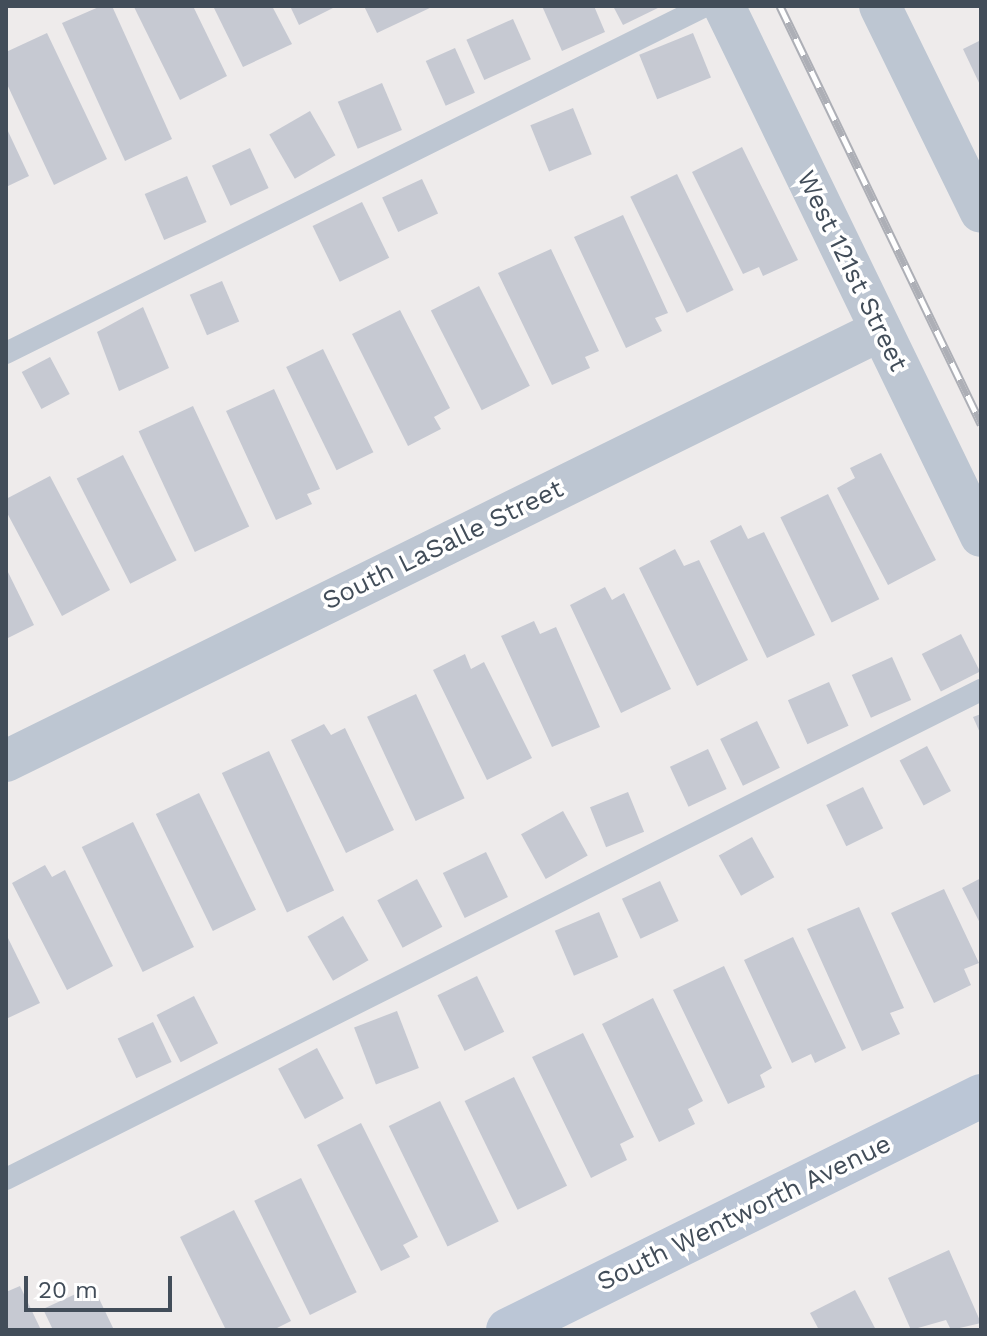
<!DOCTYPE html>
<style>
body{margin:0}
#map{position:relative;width:987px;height:1336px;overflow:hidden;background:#eeebeb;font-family:"Work Sans",sans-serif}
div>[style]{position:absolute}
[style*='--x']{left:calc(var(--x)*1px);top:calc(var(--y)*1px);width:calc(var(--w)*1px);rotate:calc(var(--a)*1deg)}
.building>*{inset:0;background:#c6c9d2;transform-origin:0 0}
.lane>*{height:22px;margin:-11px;padding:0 11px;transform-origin:11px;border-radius:11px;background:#bdc6d2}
.street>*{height:42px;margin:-21px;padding:0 21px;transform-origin:21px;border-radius:21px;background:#bdc6d2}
.secondary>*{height:44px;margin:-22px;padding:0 22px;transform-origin:22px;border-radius:22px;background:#bbc6d6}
.rail>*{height:9px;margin-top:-4.5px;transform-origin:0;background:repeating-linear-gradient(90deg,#fff 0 18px,#adafb6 0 36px);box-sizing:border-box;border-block:2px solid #adafb6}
span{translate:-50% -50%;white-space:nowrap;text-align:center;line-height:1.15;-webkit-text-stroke:7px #fff;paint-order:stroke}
.street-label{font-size:26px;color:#424d59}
.frame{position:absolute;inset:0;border:8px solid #424d59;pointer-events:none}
.scale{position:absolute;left:24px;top:1276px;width:148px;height:36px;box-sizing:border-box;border:4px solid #424d59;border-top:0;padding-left:10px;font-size:24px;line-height:28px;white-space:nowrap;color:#424d59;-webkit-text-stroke:6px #fff;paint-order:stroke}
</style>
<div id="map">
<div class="building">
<i style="clip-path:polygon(101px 6px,112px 6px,172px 139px,125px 161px,62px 23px)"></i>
<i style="clip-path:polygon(193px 6px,227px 76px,180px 100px,134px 7px)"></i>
<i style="clip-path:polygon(213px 6px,272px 6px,292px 44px,243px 67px)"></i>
<i style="clip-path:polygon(290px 6px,337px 6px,299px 25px)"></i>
<i style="clip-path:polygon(364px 6px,434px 6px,377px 33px)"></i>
<i style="clip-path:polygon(542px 6px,594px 6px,605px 32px,562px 51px)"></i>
<i style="clip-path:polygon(613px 6px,662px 6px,623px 25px)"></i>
<i style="left:513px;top:19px;width:44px;height:51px;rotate:66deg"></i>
<i style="clip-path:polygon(47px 33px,107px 159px,54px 185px,6px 82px,6px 52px)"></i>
<i style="left:693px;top:33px;width:48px;height:58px;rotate:68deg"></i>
<i style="clip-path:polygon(981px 40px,981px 87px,963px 49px)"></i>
<i style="left:455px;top:48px;width:49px;height:32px;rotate:66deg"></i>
<i style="left:382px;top:83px;width:51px;height:48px;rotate:67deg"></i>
<i style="left:573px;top:108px;width:50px;height:46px;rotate:68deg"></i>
<i style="left:310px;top:111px;width:51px;height:47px;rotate:60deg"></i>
<i style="clip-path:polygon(6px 127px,29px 176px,6px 187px)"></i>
<i style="clip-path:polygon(742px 147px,798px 260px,763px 276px,759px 267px,743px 274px,692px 172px)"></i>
<i style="left:250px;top:148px;width:44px;height:42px;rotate:65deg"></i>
<i style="left:677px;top:174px;width:129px;height:52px;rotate:64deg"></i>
<i style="left:187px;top:176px;width:50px;height:46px;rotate:67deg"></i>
<i style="left:422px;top:179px;width:38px;height:44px;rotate:65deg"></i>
<i style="left:362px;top:202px;width:62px;height:55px;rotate:64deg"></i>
<i style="clip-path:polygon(623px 215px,668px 313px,655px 318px,662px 331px,626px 348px,574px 237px)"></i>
<i style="clip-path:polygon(551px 249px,599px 351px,585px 357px,590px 368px,552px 385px,498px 273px)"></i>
<i style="left:222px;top:281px;width:44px;height:35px;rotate:67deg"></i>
<i style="left:479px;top:286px;width:112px;height:54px;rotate:63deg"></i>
<i style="clip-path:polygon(143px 307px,169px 368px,119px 391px,97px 332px)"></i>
<i style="clip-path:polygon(400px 310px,450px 408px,434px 417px,441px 429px,408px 446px,352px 334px)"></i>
<i style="left:323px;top:349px;width:115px;height:41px;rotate:64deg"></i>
<i style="left:50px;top:357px;width:42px;height:32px;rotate:62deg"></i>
<i style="clip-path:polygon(274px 389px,320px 489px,307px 494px,312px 504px,276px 520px,226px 411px)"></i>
<i style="left:193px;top:406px;width:133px;height:60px;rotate:65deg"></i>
<i style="clip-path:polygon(881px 453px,936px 560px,888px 585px,837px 488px,855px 478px,850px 468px)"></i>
<i style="left:123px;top:455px;width:118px;height:52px;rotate:63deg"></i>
<i style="clip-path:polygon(50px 476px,110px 590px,62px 616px,6px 511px,6px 499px)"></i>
<i style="left:828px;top:494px;width:117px;height:53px;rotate:64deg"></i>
<i style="clip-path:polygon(741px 525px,748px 539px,764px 532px,815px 635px,767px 658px,710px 541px)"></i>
<i style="clip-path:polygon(675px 549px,684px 566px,699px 560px,748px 660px,697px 686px,639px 568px)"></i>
<i style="clip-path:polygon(6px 568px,34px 625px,8px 638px,6px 634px)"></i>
<i style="clip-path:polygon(605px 587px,612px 600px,624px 593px,671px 689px,621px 713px,570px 605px)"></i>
<i style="clip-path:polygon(534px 621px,540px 634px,556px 627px,600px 727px,552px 747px,501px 636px)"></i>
<i style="left:961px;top:634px;width:42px;height:44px;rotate:63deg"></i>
<i style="clip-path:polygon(465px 654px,471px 669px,484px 662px,532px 758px,487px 780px,433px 670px)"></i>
<i style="left:892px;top:657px;width:47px;height:44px;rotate:66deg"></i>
<i style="left:829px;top:682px;width:48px;height:45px;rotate:66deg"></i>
<i style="left:416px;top:694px;width:115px;height:54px;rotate:65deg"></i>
<i style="clip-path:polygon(981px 714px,981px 735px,973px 717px)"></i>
<i style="left:757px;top:721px;width:52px;height:41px;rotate:64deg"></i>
<i style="clip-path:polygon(324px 724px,331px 735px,345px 728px,394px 830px,346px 853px,291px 740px)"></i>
<i style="left:927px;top:746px;width:51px;height:31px;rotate:62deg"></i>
<i style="left:708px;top:749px;width:44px;height:42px;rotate:65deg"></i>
<i style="left:269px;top:751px;width:154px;height:52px;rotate:65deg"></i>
<i style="left:863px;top:787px;width:46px;height:41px;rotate:64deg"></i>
<i style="left:628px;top:792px;width:43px;height:41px;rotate:68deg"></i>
<i style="left:199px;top:793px;width:130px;height:48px;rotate:64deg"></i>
<i style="left:563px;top:811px;width:51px;height:48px;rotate:61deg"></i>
<i style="left:133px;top:822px;width:139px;height:57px;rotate:64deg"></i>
<i style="left:752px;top:837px;width:46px;height:38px;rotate:61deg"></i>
<i style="left:486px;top:852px;width:50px;height:48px;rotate:64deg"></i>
<i style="clip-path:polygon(45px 865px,52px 877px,65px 870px,113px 966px,67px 990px,12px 883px)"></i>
<i style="clip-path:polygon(981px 878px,981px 925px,962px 888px)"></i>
<i style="left:417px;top:879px;width:54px;height:45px;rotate:62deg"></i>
<i style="left:660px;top:881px;width:44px;height:42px;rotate:65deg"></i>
<i style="clip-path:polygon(944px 889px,979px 963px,964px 969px,971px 985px,934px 1003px,891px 913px)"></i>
<i style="clip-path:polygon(859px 907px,904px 1008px,890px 1013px,900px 1034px,862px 1051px,807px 929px)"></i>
<i style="left:599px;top:912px;width:49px;height:48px;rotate:67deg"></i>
<i style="left:343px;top:916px;width:51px;height:41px;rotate:60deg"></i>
<i style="clip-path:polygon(6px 934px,40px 1003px,6px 1019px)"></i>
<i style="clip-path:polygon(793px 937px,846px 1048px,815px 1063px,811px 1054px,792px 1063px,744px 960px)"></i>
<i style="clip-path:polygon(724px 966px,772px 1068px,760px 1075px,765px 1087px,728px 1104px,673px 990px)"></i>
<i style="left:477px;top:976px;width:62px;height:44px;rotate:64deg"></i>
<i style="left:194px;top:996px;width:53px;height:42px;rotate:63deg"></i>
<i style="clip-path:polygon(653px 998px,703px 1101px,688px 1109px,695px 1124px,659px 1142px,602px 1024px)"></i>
<i style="left:397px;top:1011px;width:61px;height:46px;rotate:69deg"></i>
<i style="left:153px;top:1022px;width:44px;height:39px;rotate:65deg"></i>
<i style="clip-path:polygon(583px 1033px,634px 1137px,620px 1144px,627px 1160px,591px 1178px,532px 1057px)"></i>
<i style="left:317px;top:1048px;width:57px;height:44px;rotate:62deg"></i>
<i style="left:514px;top:1077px;width:121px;height:55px;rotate:64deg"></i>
<i style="left:440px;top:1101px;width:134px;height:57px;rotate:64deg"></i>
<i style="clip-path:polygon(361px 1123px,418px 1237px,403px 1245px,410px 1257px,381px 1271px,317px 1145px)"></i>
<i style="left:301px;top:1178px;width:127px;height:52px;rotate:64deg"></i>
<i style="clip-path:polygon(234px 1210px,291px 1321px,273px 1330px,226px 1330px,180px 1237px)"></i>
<i style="clip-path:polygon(949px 1250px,981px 1323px,951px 1330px,946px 1320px,911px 1330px,888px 1278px)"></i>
<i style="clip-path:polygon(20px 1286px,41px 1330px,6px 1330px,6px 1292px)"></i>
<i style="clip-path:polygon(93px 1286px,114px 1330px,53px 1330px,43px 1309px)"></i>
<i style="clip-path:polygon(855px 1290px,876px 1330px,819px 1330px,810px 1313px)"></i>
</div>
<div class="lane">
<i style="--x:6;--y:353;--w:780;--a:-26.4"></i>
<i style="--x:6;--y:1179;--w:1091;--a:-26.64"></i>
</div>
<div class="street">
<i style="--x:724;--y:6;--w:589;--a:64.13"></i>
<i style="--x:880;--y:6;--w:229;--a:63.9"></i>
<i style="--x:6;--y:761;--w:975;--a:-26.22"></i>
</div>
<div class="secondary">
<i style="--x:508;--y:1330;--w:528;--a:-26.32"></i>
</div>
<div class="rail">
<i style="--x:780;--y:6;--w:464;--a:64.3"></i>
</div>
<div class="street-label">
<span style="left:852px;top:271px;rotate:64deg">West 121st Street</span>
<span style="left:443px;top:545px;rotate:-26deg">South LaSalle Street</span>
<span style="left:744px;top:1213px;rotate:-26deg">South Wentworth Avenue</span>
</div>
<div class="frame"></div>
<div class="scale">20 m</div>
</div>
